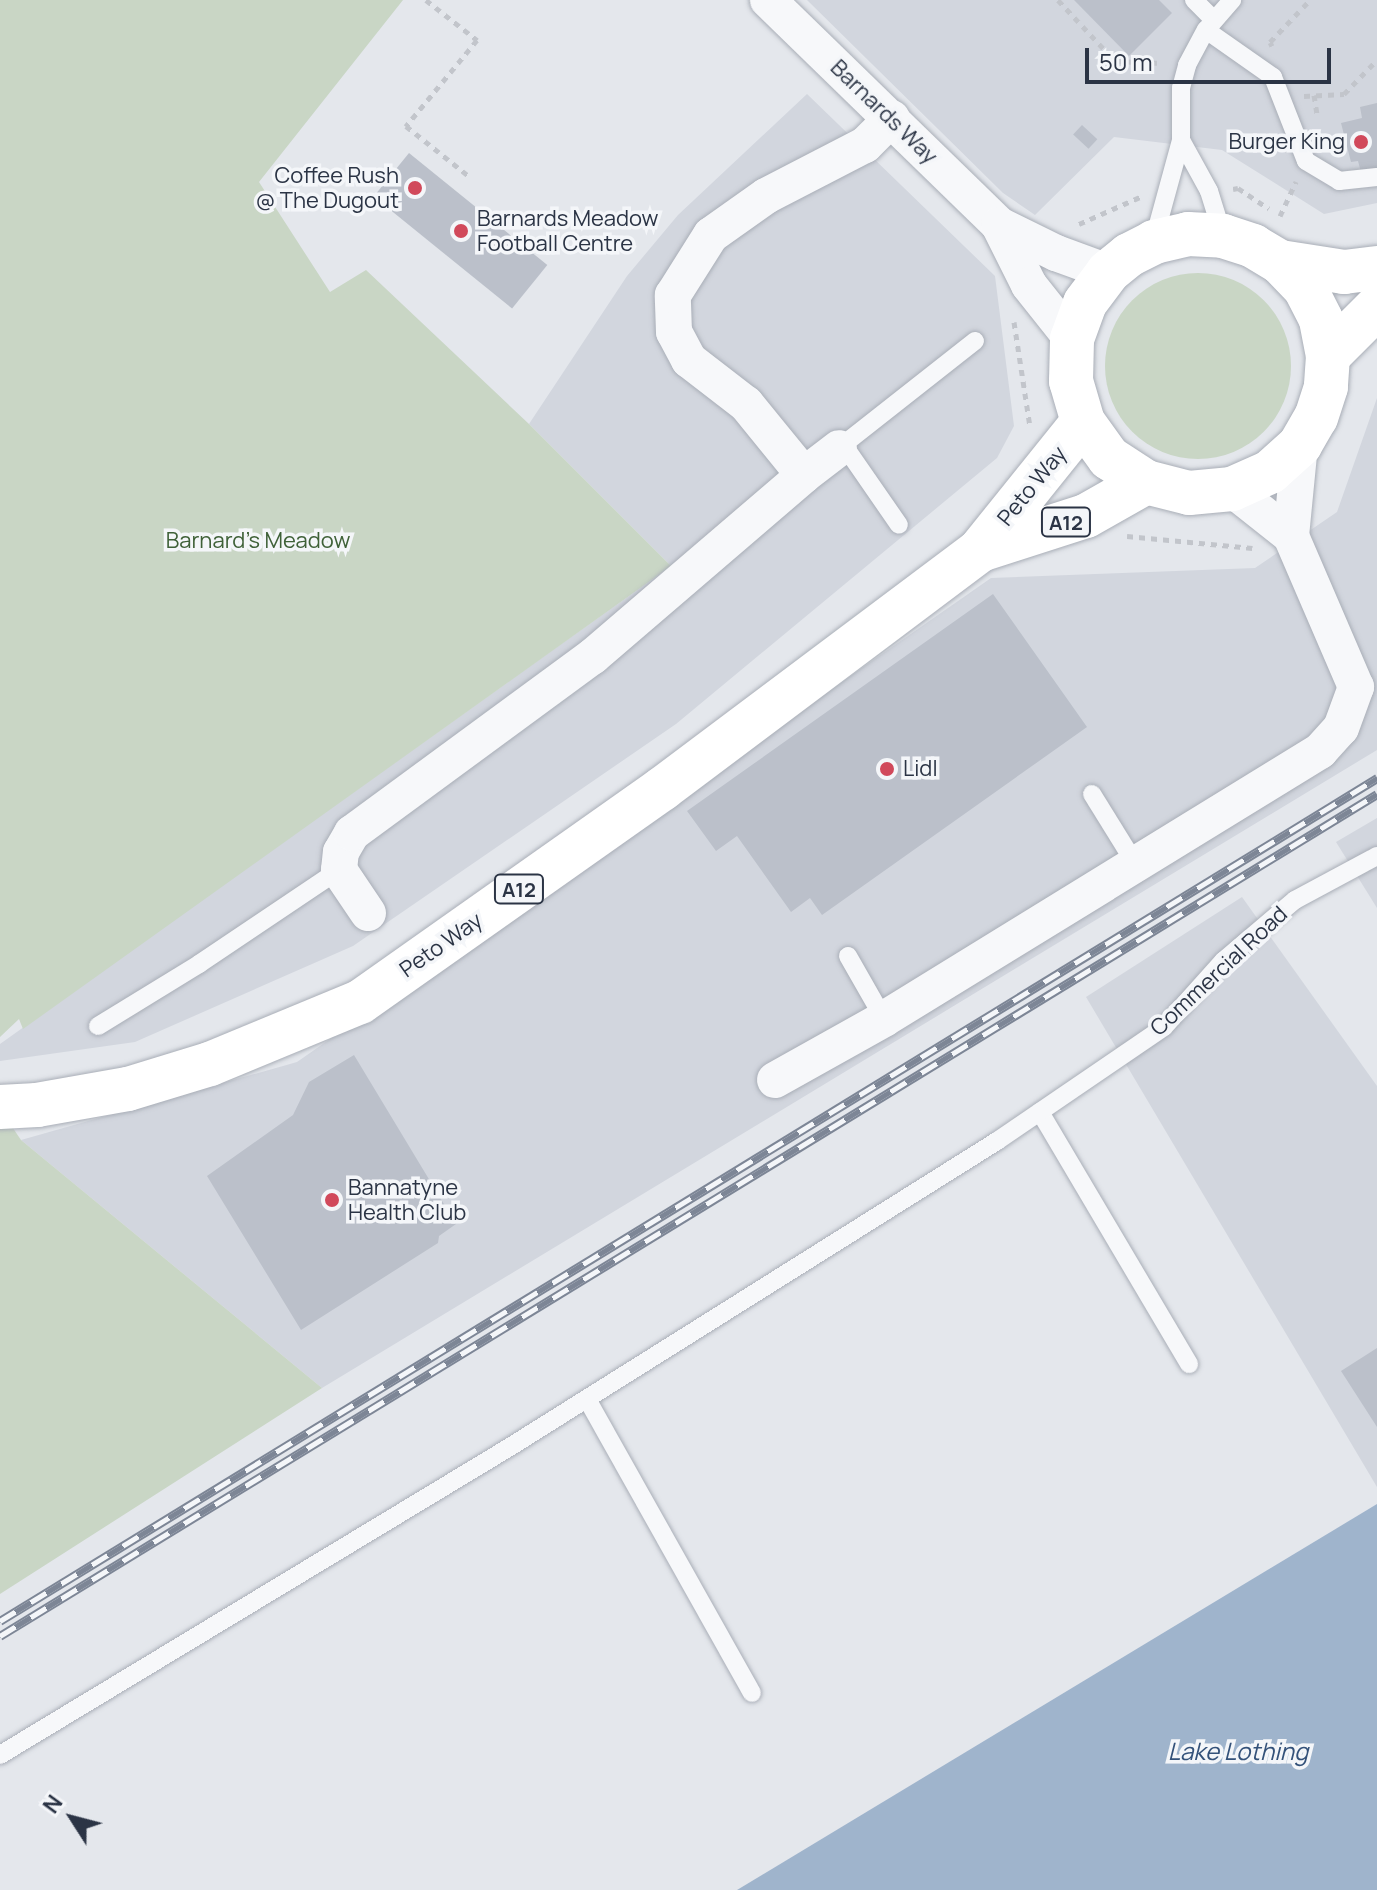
<!DOCTYPE html>
<style>
body{margin:0}
#map{position:relative;width:1377px;height:1890px;overflow:hidden;background:#e4e7ec;font-family:Manrope,sans-serif}
div>[style]{position:absolute}
[style*='--x']{left:calc(var(--x)*1px);top:calc(var(--y)*1px);width:calc(var(--w)*1px);rotate:calc(var(--a)*1deg)}
.built>*{inset:0;background:#d2d6de}
.green>*{inset:0;background:#c9d6c5}
.round{border-radius:50%}
.water>*{inset:0;background:#9fb4cc}
.building>*{inset:0;background:#bbc0ca;transform-origin:0 0}
.path>*{height:5px;margin-top:-2.5px;transform-origin:0;background:repeating-linear-gradient(90deg,#c2c5cb 0 6px,transparent 0 12px)}
.roads{filter:drop-shadow(0 0 2px #a9aeb7) drop-shadow(0 0 2px #a9aeb7)}
.service>*{height:18px;margin:-9px;padding:0 9px;transform-origin:9px;border-radius:9px;background:#f7f8fa}
.minor>*{height:36px;margin:-18px;padding:0 18px;transform-origin:18px;border-radius:18px;background:#f7f8fa}
.trunk>*{height:44px;margin:-22px;padding:0 22px;transform-origin:22px;border-radius:22px;background:#fff}
.rail>*{height:9px;margin-top:-4.5px;transform-origin:0;background:repeating-linear-gradient(90deg,#f4f6f9 0 18px,#7d8696 0 36px);box-sizing:border-box;border-block:2px solid #7d8696}
.dots>*{width:22px;height:22px;translate:-50% -50%;box-sizing:border-box;border:4px solid #f4f6f9;border-radius:50%}
span{translate:-50% -50%;white-space:nowrap;text-align:center;line-height:1.15;-webkit-text-stroke:7px #f4f6f9;paint-order:stroke}
.shield-label span{padding:2px 6px;background:#f4f6f9;border:2px solid;border-radius:6px;-webkit-text-stroke-width:0}
.shield-label{font-size:20px;color:#2b3445;font-weight:700}
.street-label{font-size:22px;color:#2b3445}
.poi-label{font-size:22px;color:#2b3445}
.right{translate:-100% -50%;text-align:right}
.left{translate:0 -50%;text-align:left}
.park-label{font-size:22px;color:#3f6138}
.water-label{font-size:24px;color:#34527a;font-style:italic}
.north{position:absolute;left:32px;top:1778px;width:80px;height:80px;-webkit-text-stroke:6px #f4f6f9;paint-order:stroke;rotate:306deg;font-size:22px;font-weight:700;line-height:32px;text-align:center;color:#2b3445}
.north::after{content:'';display:block;margin:auto;width:28px;height:36px;background:#2b3445;clip-path:polygon(50% 0,100% 100%,50% 72%,0 100%)}
.scale{position:absolute;left:1085px;top:48px;width:246px;height:36px;box-sizing:border-box;border:4px solid #2b3445;border-top:0;padding-left:10px;font-size:24px;line-height:28px;white-space:nowrap;color:#2b3445;-webkit-text-stroke:6px #f4f6f9;paint-order:stroke}
</style>
<div id="map">
<div class="built">
<i style="clip-path:polygon(807px 0,1377px 0,1377px 203px,1324px 214px,1222px 150px,1114px 137px,1035px 215px,1003px 193px)"></i>
<i style="clip-path:polygon(807px 94px,995px 276px,1014px 426px,997px 458px,676px 724px,353px 946px,135px 1042px,0 1061px,0 1044px,671px 566px,529px 424px,627px 276px,678px 215px)"></i>
<i style="clip-path:polygon(1377px 398px,1377px 750px,322px 1388px,21px 1140px,297px 1062px,991px 578px,1255px 568px,1337px 512px)"></i>
<i style="clip-path:polygon(1377px 818px,1377px 908px,1336px 842px)"></i>
<i style="clip-path:polygon(1242px 897px,1377px 1086px,1377px 1487px,1086px 997px)"></i>
</div>
<div class="green">
<i style="clip-path:polygon(0 0,403px 0,259px 182px,330px 292px,366px 270px,529px 424px,671px 566px,23px 1029px,19px 1019px,0 1037px)"></i>
<i class="round" style="left:1105px;top:273px;width:186px;height:186px"></i>
<i style="clip-path:polygon(0 1109px,21px 1140px,322px 1388px,0 1594px)"></i>
</div>
<div class="water">
<i style="clip-path:polygon(1377px 1504px,1377px 1890px,737px 1890px)"></i>
</div>
<div class="building">
<i style="clip-path:polygon(1074px 0,1159px 0,1172px 13px,1129px 56px)"></i>
<i style="clip-path:polygon(1377px 103px,1377px 169px,1361px 172px,1358px 161px,1351px 162px,1341px 123px,1362px 118px,1360px 107px)"></i>
<i style="left:1082px;top:125px;width:21px;height:13px;rotate:43deg"></i>
<i style="left:409px;top:153px;width:178px;height:56px;rotate:39deg"></i>
<i style="clip-path:polygon(993px 594px,1087px 727px,822px 915px,810px 898px,791px 912px,737px 836px,716px 851px,687px 811px)"></i>
<i style="clip-path:polygon(354px 1055px,456px 1224px,439px 1236px,438px 1243px,301px 1330px,207px 1176px,293px 1115px,309px 1082px)"></i>
<i style="clip-path:polygon(1377px 1348px,1377px 1427px,1341px 1371px)"></i>
</div>
<div class="path">
<i style="--x:426;--y:0;--w:65;--a:38.1"></i>
<i style="--x:477;--y:40;--w:112;--a:129.5"></i>
<i style="--x:406;--y:126;--w:82;--a:38.6"></i>
<i style="--x:1058;--y:0;--w:83;--a:46.9"></i>
<i style="--x:1115;--y:61;--w:47;--a:2.4"></i>
<i style="--x:1272;--y:46;--w:4;--a:-117"></i>
<i style="--x:1270;--y:42;--w:58;--a:-46.4"></i>
<i style="--x:1314;--y:95;--w:19;--a:81"></i>
<i style="--x:1304;--y:96;--w:40;--a:-2.9"></i>
<i style="--x:1344;--y:94;--w:47;--a:-45.9"></i>
<i style="--x:1233;--y:189;--w:5;--a:-11"></i>
<i style="--x:1238;--y:188;--w:37;--a:34"></i>
<i style="--x:1280;--y:216;--w:38;--a:-65"></i>
<i style="--x:1079;--y:224;--w:67;--a:-23.9"></i>
<i style="--x:1014;--y:322;--w:106;--a:81.3"></i>
<i style="--x:1127;--y:536;--w:126;--a:5.5"></i>
</div>
<div class="roads">
<div class="service">
<i style="--x:1194;--y:0;--w:27;--a:45"></i>
<i style="--x:1206;--y:30;--w:82;--a:35"></i>
<i style="--x:1273;--y:77;--w:90;--a:68.6"></i>
<i style="--x:1306;--y:161;--w:39;--a:31"></i>
<i style="--x:1339;--y:181;--w:38;--a:-6"></i>
<i style="--x:1181;--y:140;--w:58;--a:61.2"></i>
<i style="--x:1209;--y:191;--w:47;--a:72.7"></i>
<i style="--x:1154;--y:239;--w:103;--a:-74.7"></i>
<i style="--x:1181;--y:140;--w:52;--a:-90"></i>
<i style="--x:1181;--y:88;--w:24;--a:-75"></i>
<i style="--x:1187;--y:65;--w:40;--a:-62"></i>
<i style="--x:1206;--y:30;--w:40;--a:-49"></i>
<i style="--x:843;--y:444;--w:98;--a:55.3"></i>
<i style="--x:839;--y:448;--w:173;--a:-38.2"></i>
<i style="--x:1092;--y:794;--w:84;--a:58.2"></i>
<i style="--x:848;--y:956;--w:73;--a:60.3"></i>
<i style="--x:98;--y:1026;--w:119;--a:-31.5"></i>
<i style="--x:199;--y:964;--w:169;--a:-33.9"></i>
<i style="--x:1040;--y:1112;--w:293;--a:59.4"></i>
<i style="--x:587;--y:1399;--w:337;--a:60.7"></i>
<i style="--x:0;--y:1755;--w:599;--a:-31.14"></i>
<i style="--x:513;--y:1445;--w:572;--a:-32.13"></i>
<i style="--x:997;--y:1141;--w:202;--a:-34.3"></i>
<i style="--x:1164;--y:1027;--w:89;--a:-48.2"></i>
<i style="--x:1223;--y:961;--w:94;--a:-40.3"></i>
<i style="--x:1295;--y:900;--w:93;--a:-28.2"></i>
</div>
<div class="minor">
<i style="--x:768;--y:0;--w:322;--a:44.2"></i>
<i style="--x:999;--y:225;--w:67;--a:63.4"></i>
<i style="--x:1029;--y:285;--w:69;--a:51.5"></i>
<i style="--x:999;--y:225;--w:64;--a:26.2"></i>
<i style="--x:1056;--y:253;--w:55;--a:20.1"></i>
<i style="--x:804;--y:475;--w:44;--a:-37.6"></i>
<i style="--x:1291;--y:536;--w:91;--a:-84.4"></i>
<i style="--x:368;--y:913;--w:52;--a:-124"></i>
<i style="--x:339;--y:870;--w:18;--a:-84"></i>
<i style="--x:341;--y:852;--w:22;--a:-60"></i>
<i style="--x:352;--y:833;--w:298;--a:-36.3"></i>
<i style="--x:592;--y:657;--w:279;--a:-40.6"></i>
<i style="--x:804;--y:475;--w:92;--a:-129.2"></i>
<i style="--x:746;--y:404;--w:72;--a:-142.3"></i>
<i style="--x:689;--y:360;--w:32;--a:-118"></i>
<i style="--x:674;--y:332;--w:37;--a:-92"></i>
<i style="--x:673;--y:295;--w:71;--a:-57.7"></i>
<i style="--x:711;--y:235;--w:67;--a:-35.3"></i>
<i style="--x:766;--y:196;--w:111;--a:-27.3"></i>
<i style="--x:865;--y:145;--w:38;--a:-45"></i>
<i style="--x:775;--y:1080;--w:125;--a:-29.2"></i>
<i style="--x:884;--y:1019;--w:512;--a:-31.58"></i>
<i style="--x:1320;--y:751;--w:31;--a:-48"></i>
<i style="--x:1341;--y:728;--w:44;--a:-69.9"></i>
<i style="--x:1356;--y:687;--w:164;--a:-113.3"></i>
<i style="--x:1291;--y:536;--w:75;--a:-141.5"></i>
</div>
<div class="trunk">
<i style="--x:1280;--y:262;--w:36;--a:46"></i>
<i style="--x:1305;--y:288;--w:36;--a:63"></i>
<i style="--x:1321;--y:320;--w:37;--a:79"></i>
<i style="--x:1328;--y:356;--w:31;--a:94"></i>
<i style="--x:1326;--y:387;--w:32;--a:108"></i>
<i style="--x:1316;--y:417;--w:32;--a:120"></i>
<i style="--x:1300;--y:445;--w:40;--a:138"></i>
<i style="--x:1270;--y:472;--w:42;--a:155.9"></i>
<i style="--x:1232;--y:489;--w:43;--a:174.7"></i>
<i style="--x:1189;--y:493;--w:44;--a:-165.7"></i>
<i style="--x:1146;--y:482;--w:44;--a:-147"></i>
<i style="--x:1109;--y:458;--w:44;--a:-125.8"></i>
<i style="--x:1083;--y:422;--w:43;--a:-106.3"></i>
<i style="--x:1071;--y:381;--w:42;--a:-88.6"></i>
<i style="--x:1072;--y:339;--w:38;--a:-70"></i>
<i style="--x:1085;--y:303;--w:39;--a:-53"></i>
<i style="--x:1108;--y:272;--w:27;--a:-39"></i>
<i style="--x:1129;--y:255;--w:28;--a:-27"></i>
<i style="--x:1154;--y:242;--w:35;--a:-13"></i>
<i style="--x:1188;--y:234;--w:35;--a:3"></i>
<i style="--x:1223;--y:236;--w:32;--a:18"></i>
<i style="--x:1253;--y:246;--w:31;--a:31"></i>
<i style="--x:1280;--y:262;--w:65;--a:8.9"></i>
<i style="--x:1344;--y:272;--w:33;--a:-7"></i>
<i style="--x:1328;--y:356;--w:69;--a:-45"></i>
<i style="--x:980;--y:550;--w:111;--a:-17.8"></i>
<i style="--x:1086;--y:516;--w:69;--a:-29.5"></i>
<i style="--x:0;--y:1107;--w:37;--a:-3"></i>
<i style="--x:37;--y:1105;--w:92;--a:-10"></i>
<i style="--x:128;--y:1089;--w:86;--a:-17"></i>
<i style="--x:210;--y:1064;--w:162;--a:-22.5"></i>
<i style="--x:360;--y:1002;--w:370;--a:-35.2"></i>
<i style="--x:662;--y:789;--w:398;--a:-36.9"></i>
<i style="--x:980;--y:550;--w:164;--a:-51.2"></i>
</div>
</div>
<div class="rail">
<i style="--x:0;--y:1621;--w:1615;--a:-31.47"></i>
<i style="--x:0;--y:1636;--w:1614;--a:-31.44"></i>
</div>
<div class="dots">
<i style="left:1361px;top:142px;background:#d1495b"></i>
<i style="left:415px;top:188px;background:#d1495b"></i>
<i style="left:461px;top:231px;background:#d1495b"></i>
<i style="left:887px;top:769px;background:#d1495b"></i>
<i style="left:332px;top:1200px;background:#d1495b"></i>
</div>
<div class="shield-label">
<span style="left:1066px;top:522px">A12</span>
<span style="left:519px;top:889px">A12</span>
</div>
<div class="street-label">
<span style="left:884px;top:112px;rotate:44deg">Barnards Way</span>
<span style="left:1032px;top:486px;rotate:-51deg">Peto Way</span>
<span style="left:441px;top:945px;rotate:-35deg">Peto Way</span>
<span style="left:1219px;top:971px;rotate:-43deg">Commercial Road</span>
</div>
<div class="poi-label">
<span class="right" style="left:1345px;top:142px">Burger King</span>
<span class="right" style="left:399px;top:188px">Coffee Rush<br>@ The Dugout</span>
<span class="left" style="left:477px;top:231px">Barnards Meadow<br>Football Centre</span>
<span class="left" style="left:903px;top:769px">Lidl</span>
<span class="left" style="left:348px;top:1200px">Bannatyne<br>Health Club</span>
</div>
<div class="park-label">
<span style="left:258px;top:541px">Barnard's Meadow</span>
</div>
<div class="water-label">
<span style="left:1238px;top:1751px">Lake Lothing</span>
</div>
<div class="north">N</div>
<div class="scale">50 m</div>
</div>
